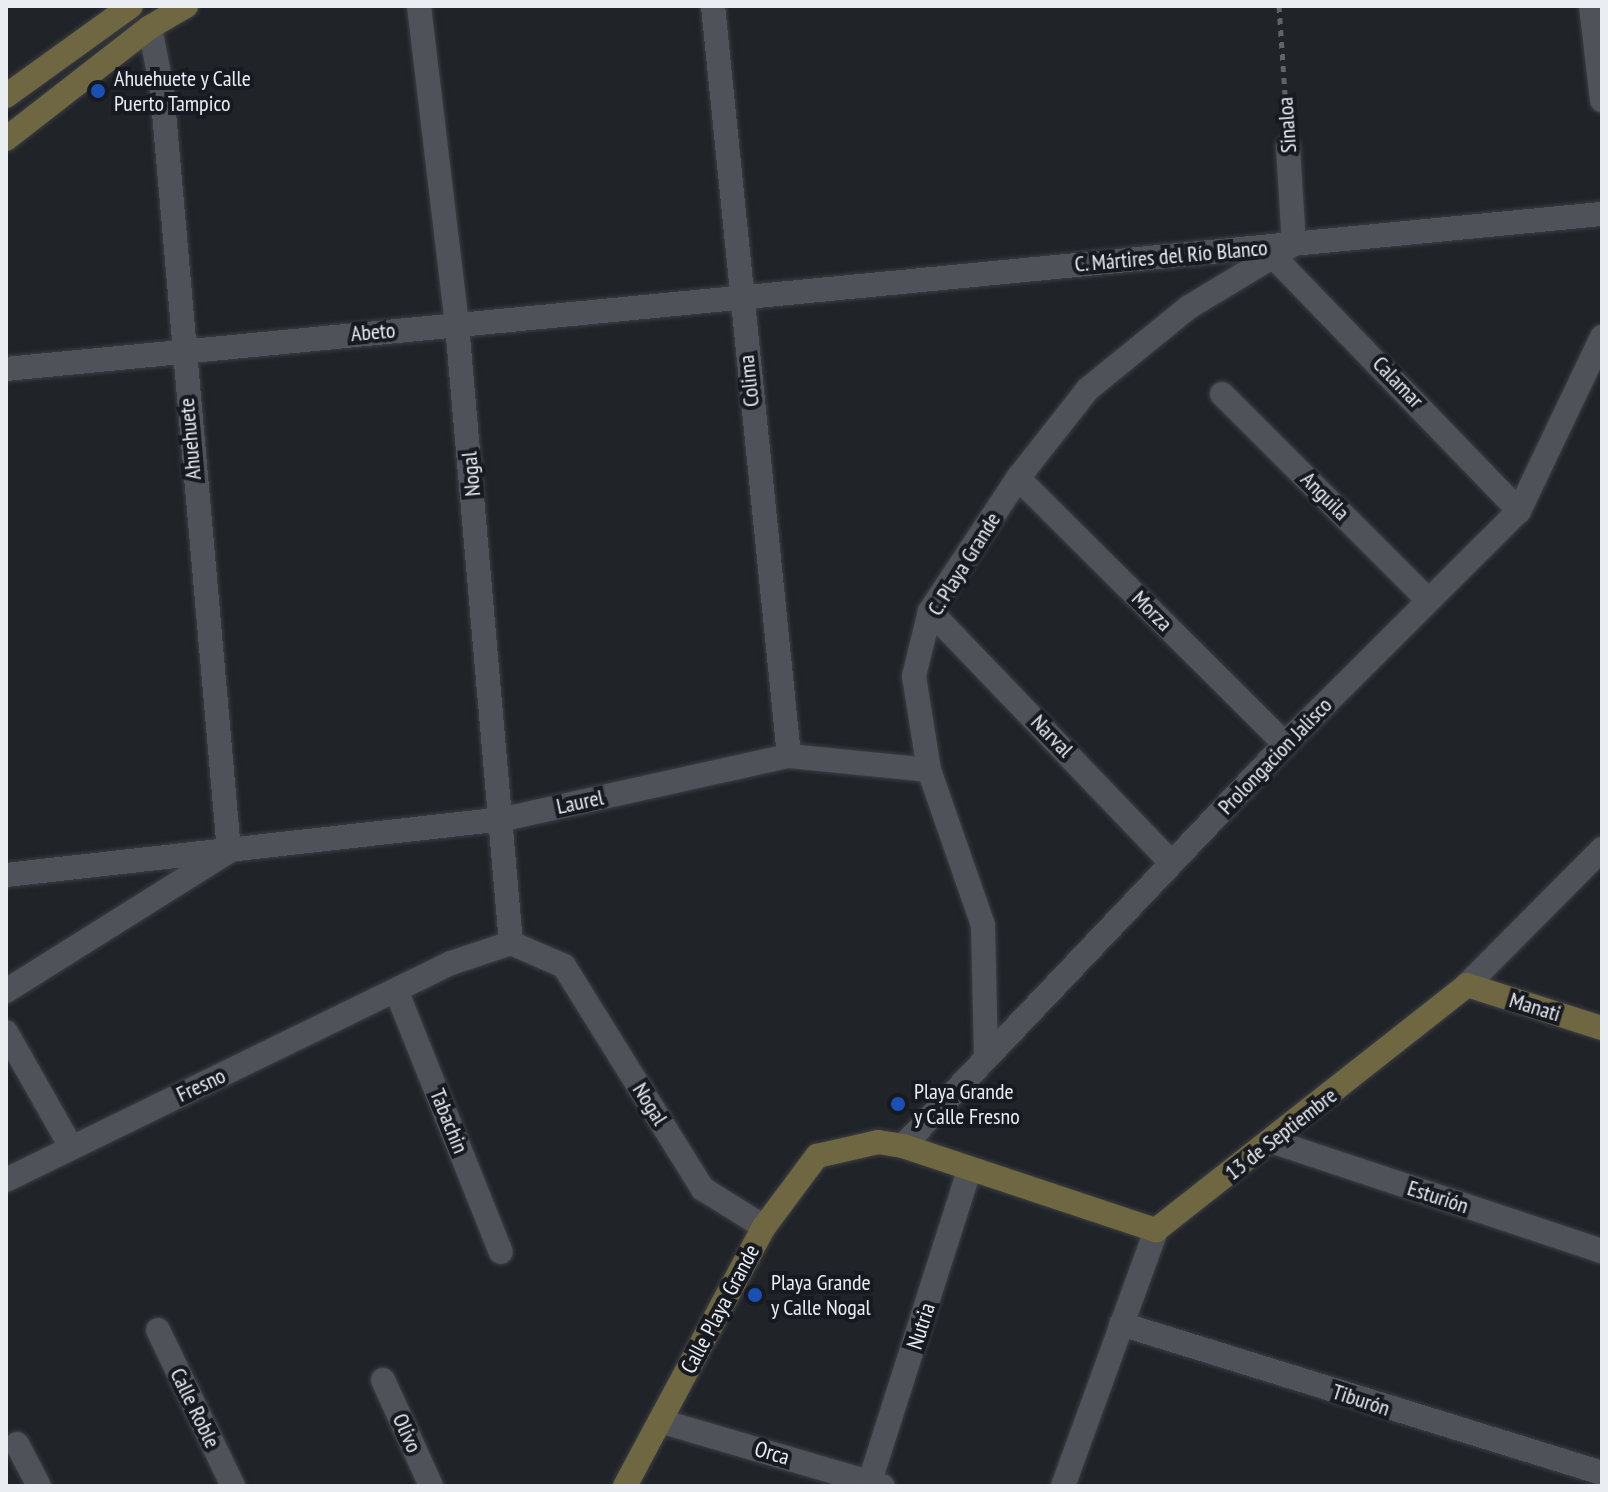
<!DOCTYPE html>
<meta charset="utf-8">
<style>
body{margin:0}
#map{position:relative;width:1608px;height:1492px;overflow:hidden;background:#202429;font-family:"PT Sans Narrow",sans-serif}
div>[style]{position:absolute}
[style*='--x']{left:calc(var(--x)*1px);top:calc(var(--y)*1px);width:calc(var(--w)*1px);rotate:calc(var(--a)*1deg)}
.path>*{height:5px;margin-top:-2.5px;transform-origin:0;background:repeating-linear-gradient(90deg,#606469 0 6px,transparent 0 12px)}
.roads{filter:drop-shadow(0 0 2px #3b3e43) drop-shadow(0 0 2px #3b3e43)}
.street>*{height:24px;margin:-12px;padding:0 12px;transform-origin:12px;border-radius:12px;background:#4f5359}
.secondary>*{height:24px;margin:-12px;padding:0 12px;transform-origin:12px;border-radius:12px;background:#6e6742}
.dots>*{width:22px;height:22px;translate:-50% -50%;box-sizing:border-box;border:4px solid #171a20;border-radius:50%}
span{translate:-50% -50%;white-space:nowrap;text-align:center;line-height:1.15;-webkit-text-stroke:8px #171a20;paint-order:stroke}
.poi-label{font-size:22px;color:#eaedf1}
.left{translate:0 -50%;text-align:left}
.street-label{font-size:22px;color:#eaedf1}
.frame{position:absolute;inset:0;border:8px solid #eaedf1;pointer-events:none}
</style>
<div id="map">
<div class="path">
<i style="--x:1279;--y:6;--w:117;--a:86.1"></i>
</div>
<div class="roads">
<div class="street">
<i style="--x:419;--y:6;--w:321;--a:83.2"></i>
<i style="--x:457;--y:325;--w:620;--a:85.01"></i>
<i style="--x:713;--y:6;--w:754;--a:84.21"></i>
<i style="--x:1591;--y:6;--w:95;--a:83.3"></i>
<i style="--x:1288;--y:147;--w:97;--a:86.5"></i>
<i style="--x:1273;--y:256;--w:354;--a:46"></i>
<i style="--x:6;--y:369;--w:1604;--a:-5.55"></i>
<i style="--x:1222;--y:394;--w:290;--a:45"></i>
<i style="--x:1018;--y:478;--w:377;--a:44.9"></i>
<i style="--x:930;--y:611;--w:349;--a:46.2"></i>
<i style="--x:6;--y:875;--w:501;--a:-6.42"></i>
<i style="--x:504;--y:819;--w:292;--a:-12.5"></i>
<i style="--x:789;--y:756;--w:141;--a:5.7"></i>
<i style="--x:1467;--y:985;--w:192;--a:-45.2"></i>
<i style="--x:396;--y:990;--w:282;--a:68.2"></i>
<i style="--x:6;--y:991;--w:263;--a:-32.1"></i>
<i style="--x:229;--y:851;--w:764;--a:-95.03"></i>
<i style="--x:162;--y:90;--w:64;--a:-100.8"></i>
<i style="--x:6;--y:1032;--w:132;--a:60.5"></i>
<i style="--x:986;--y:1057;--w:132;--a:-91.3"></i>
<i style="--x:983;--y:925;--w:164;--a:-109.2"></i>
<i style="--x:929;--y:770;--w:95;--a:-99.1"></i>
<i style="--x:914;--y:676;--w:67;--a:-76.2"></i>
<i style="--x:930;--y:611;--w:159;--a:-56.5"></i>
<i style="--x:1018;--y:478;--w:113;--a:-51.8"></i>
<i style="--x:1088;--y:389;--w:130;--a:-39.1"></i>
<i style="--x:1189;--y:307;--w:117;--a:-31"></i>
<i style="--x:1274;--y:1142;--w:346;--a:18.4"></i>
<i style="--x:903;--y:1146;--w:555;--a:-46.46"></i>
<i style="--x:1285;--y:744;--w:330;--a:-44.9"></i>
<i style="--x:1519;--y:511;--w:193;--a:-64.5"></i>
<i style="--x:6;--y:1180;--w:495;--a:-26"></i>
<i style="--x:451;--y:963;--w:63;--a:-18.4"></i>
<i style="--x:511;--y:943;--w:58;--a:23.5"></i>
<i style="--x:564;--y:966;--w:263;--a:58.1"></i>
<i style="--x:703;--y:1189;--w:72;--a:31.9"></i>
<i style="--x:1121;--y:1324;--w:504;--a:17.21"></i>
<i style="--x:158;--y:1330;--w:173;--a:64.3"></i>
<i style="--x:383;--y:1380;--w:116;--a:65.6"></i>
<i style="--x:660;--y:1421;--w:232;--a:16.3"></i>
<i style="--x:17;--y:1444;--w:47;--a:62.4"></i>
<i style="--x:870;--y:1481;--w:326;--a:-72.3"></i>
<i style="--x:1063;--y:1486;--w:272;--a:-70"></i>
</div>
<div class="secondary">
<i style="--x:6;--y:96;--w:154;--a:-35.8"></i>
<i style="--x:6;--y:139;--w:182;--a:-37.9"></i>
<i style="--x:150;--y:27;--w:42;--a:-30.3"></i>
<i style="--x:625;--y:1486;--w:294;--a:-61.8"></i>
<i style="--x:764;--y:1227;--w:89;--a:-53.3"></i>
<i style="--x:817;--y:1156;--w:63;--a:-12.9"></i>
<i style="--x:878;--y:1142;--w:25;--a:9"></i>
<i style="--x:903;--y:1146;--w:267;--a:18.4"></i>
<i style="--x:1156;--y:1230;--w:396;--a:-38.2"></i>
<i style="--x:1467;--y:985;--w:142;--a:17.7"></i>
</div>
</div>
<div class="dots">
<i style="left:98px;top:91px;background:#1a4fb4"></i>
<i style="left:898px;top:1104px;background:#1a4fb4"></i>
<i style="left:755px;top:1295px;background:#1a4fb4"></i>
</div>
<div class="poi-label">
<span class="left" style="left:114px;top:91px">Ahuehuete y Calle<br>Puerto Tampico</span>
<span class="left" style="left:914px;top:1104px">Playa Grande<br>y Calle Fresno</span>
<span class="left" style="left:771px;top:1295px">Playa Grande<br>y Calle Nogal</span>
</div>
<div class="street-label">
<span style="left:1287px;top:125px;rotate:-94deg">Sinaloa</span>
<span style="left:1171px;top:256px;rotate:-5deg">C. Mártires del Río Blanco</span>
<span style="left:373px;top:332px;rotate:-5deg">Abeto</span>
<span style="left:749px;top:381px;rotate:-96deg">Colima</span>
<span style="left:1398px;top:382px;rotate:46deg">Calamar</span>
<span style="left:190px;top:439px;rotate:-95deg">Ahuehuete</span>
<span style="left:471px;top:474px;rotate:-95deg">Nogal</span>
<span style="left:1325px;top:496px;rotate:45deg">Anguila</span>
<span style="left:964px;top:564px;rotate:-58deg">C. Playa Grande</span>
<span style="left:1152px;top:611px;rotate:45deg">Morza</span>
<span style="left:1052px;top:736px;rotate:46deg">Narval</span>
<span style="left:1275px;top:756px;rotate:-46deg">Prolongacion Jalisco</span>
<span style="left:580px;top:802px;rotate:-12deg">Laurel</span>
<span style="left:1535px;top:1007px;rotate:17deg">Manati</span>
<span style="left:201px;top:1085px;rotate:-25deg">Fresno</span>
<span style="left:650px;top:1104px;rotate:58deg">Nogal</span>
<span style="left:449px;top:1121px;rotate:68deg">Tabachin</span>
<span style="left:1281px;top:1134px;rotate:-38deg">13 de Septiembre</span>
<span style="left:1438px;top:1197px;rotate:18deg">Esturión</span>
<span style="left:720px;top:1309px;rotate:-62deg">Calle Playa Grande</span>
<span style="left:921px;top:1326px;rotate:-72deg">Nutria</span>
<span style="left:1361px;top:1400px;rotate:18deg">Tiburón</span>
<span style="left:195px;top:1408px;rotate:64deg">Calle Roble</span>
<span style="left:407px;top:1433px;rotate:66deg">Olivo</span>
<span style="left:772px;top:1453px;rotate:16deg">Orca</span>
</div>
<div class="frame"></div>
</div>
